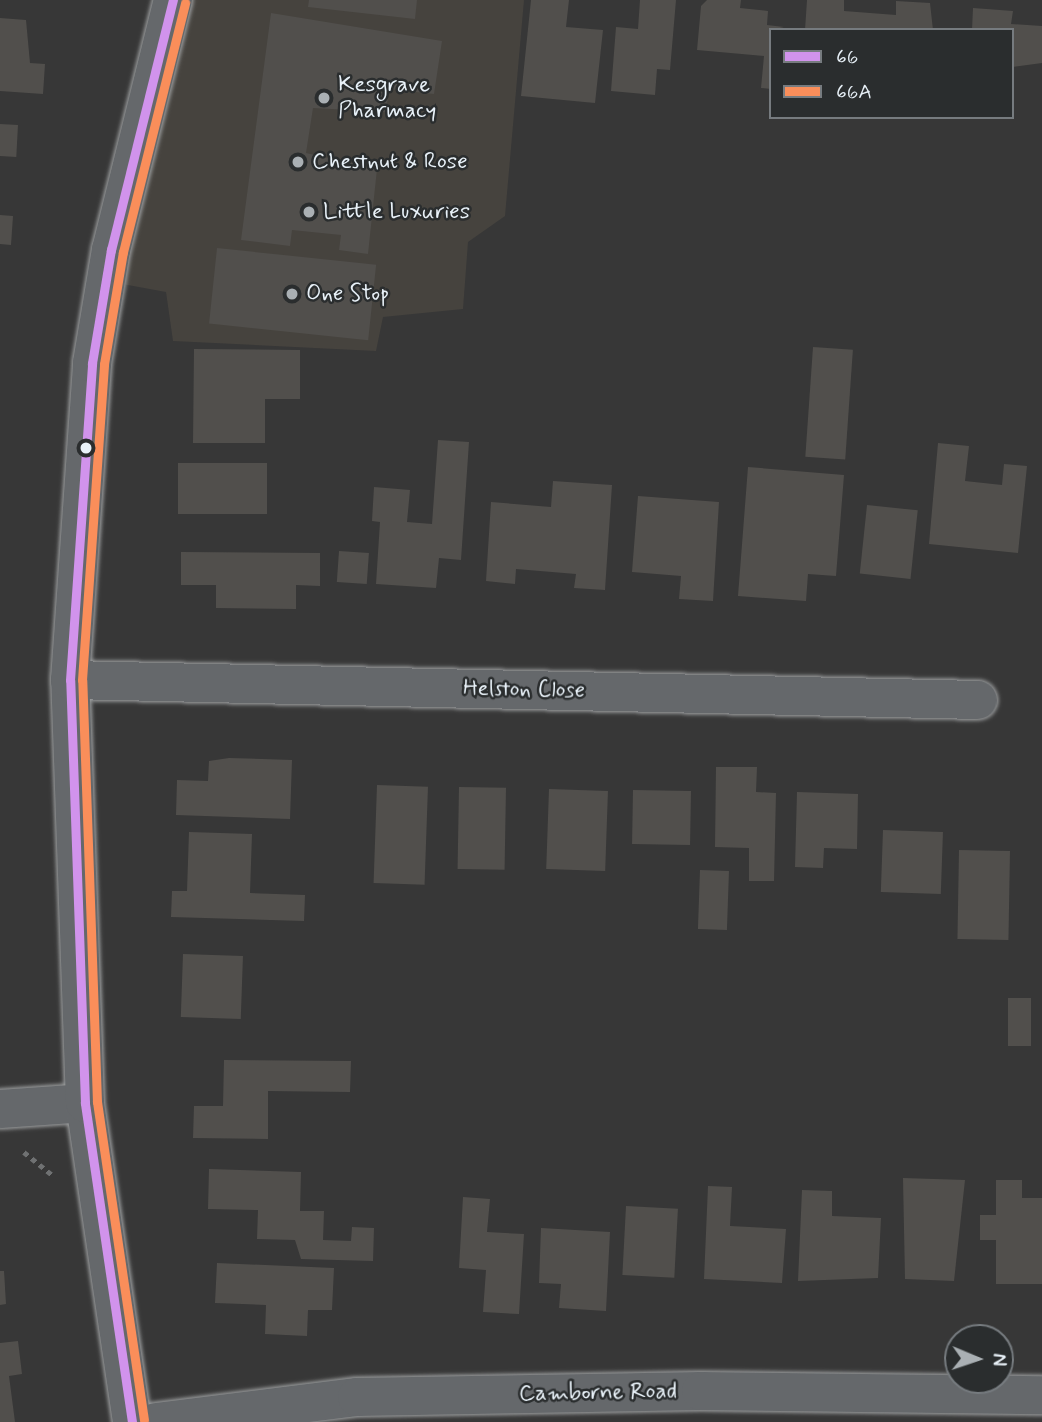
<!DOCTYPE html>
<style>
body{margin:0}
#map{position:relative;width:1042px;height:1422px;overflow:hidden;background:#373737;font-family:Mynerve,sans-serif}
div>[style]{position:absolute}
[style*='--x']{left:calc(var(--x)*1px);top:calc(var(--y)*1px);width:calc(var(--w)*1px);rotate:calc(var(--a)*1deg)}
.built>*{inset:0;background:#46433e}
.building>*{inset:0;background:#514f4c;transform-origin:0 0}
.path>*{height:4.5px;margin-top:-2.25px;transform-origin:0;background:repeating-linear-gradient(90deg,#6f7172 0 5px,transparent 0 10px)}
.roads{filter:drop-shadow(0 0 2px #9b9d9e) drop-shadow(0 0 2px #9b9d9e)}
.minor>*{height:38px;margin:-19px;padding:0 19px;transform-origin:19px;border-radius:19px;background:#65686b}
.tertiary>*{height:38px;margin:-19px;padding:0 19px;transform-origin:19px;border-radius:19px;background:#65686b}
.bus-1>*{height:9px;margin:-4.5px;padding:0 4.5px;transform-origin:4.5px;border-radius:4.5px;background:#d193ec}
.bus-2>*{height:9px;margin:-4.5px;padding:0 4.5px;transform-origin:4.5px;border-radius:4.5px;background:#fa8e5a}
.dots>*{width:19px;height:19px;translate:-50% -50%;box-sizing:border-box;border:4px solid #2a2d2e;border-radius:50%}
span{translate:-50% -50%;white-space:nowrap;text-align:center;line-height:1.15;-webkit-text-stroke:5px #2a2d2e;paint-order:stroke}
.poi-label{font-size:23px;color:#e8f1f8}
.left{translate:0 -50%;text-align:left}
.street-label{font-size:23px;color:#e8f1f8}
.legend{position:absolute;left:769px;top:28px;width:245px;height:91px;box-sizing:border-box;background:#2a2d2e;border:2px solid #767b7f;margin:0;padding:9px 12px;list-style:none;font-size:21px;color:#e8f1f8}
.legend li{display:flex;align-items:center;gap:14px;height:35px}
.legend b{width:35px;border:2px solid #767b7f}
.north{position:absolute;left:944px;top:1324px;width:70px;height:70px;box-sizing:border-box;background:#2a2d2e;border:2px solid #767b7f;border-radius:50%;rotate:92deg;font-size:19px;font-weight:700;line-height:28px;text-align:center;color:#e8f1f8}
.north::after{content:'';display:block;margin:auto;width:24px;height:32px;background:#aab0b4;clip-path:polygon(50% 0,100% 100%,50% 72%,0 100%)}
</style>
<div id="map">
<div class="built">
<i style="clip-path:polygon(173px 0,524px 0,505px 216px,468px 242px,463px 309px,383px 317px,376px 351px,173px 341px,166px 292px,106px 281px)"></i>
</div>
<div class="building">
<i style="clip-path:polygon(309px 0,417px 0,415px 19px,308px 7px)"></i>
<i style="clip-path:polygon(531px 0,569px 0,566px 27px,603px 30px,595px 103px,521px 96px)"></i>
<i style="clip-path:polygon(640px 0,676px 0,670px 70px,657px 69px,655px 95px,611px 91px,616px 27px,638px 29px)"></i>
<i style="clip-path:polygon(707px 0,741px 0,740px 8px,768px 11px,767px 25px,784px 27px,771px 30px,771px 89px,761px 88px,764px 56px,697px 50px,701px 6px)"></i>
<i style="clip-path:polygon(807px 0,844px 0,844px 11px,896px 15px,896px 1px,930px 3px,933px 30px,805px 30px)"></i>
<i style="clip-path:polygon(973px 8px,1013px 11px,1011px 24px,1042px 26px,1042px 63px,1012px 67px,1012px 30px,972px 30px)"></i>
<i style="clip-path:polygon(271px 13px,442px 41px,434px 94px,389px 89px,386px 112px,313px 108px,306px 153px,377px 169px,368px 254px,339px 250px,341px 235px,292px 230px,290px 246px,241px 240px)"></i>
<i style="clip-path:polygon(0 18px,26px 20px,30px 63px,45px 64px,43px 94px,0 91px)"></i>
<i style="left:0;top:124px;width:18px;height:32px;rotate:3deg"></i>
<i style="clip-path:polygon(0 215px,13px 216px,11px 245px,0 244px)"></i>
<i style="left:217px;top:248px;width:160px;height:76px;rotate:6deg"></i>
<i style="left:813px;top:347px;width:40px;height:110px;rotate:4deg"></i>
<i style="clip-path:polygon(194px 349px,300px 350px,300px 399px,265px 399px,265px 443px,193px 443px)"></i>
<i style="clip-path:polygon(438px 440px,469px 442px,461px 560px,439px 558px,436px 588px,376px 584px,380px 522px,372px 521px,374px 487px,410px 490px,407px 522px,432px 524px)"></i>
<i style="clip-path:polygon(938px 443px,969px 446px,965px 481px,1002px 485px,1004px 464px,1027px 466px,1018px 553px,929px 544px)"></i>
<i style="left:178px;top:463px;width:89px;height:51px"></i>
<i style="clip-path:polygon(748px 467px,844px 475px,836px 576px,808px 574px,806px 601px,738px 596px)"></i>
<i style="clip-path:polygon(553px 481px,612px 485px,605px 590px,574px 588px,576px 574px,516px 569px,515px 584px,486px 581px,491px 502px,551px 507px)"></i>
<i style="clip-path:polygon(638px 496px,719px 502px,713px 601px,679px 599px,681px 576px,632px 572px)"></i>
<i style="left:867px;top:505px;width:51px;height:69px;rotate:6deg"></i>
<i style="left:339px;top:551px;width:30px;height:31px;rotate:4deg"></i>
<i style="clip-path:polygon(181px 552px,320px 553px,320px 586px,296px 585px,296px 609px,216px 608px,216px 585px,181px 585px)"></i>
<i style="clip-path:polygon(229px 758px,292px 760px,290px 819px,176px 815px,177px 780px,208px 781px,209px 761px)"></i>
<i style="clip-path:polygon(716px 767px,757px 767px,756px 792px,776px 793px,774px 881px,749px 881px,749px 848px,715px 847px)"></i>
<i style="left:377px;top:785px;width:51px;height:98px;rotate:2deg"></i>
<i style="left:459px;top:787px;width:47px;height:82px;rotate:1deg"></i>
<i style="left:549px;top:789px;width:59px;height:80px;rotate:2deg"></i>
<i style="left:633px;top:790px;width:58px;height:54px;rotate:1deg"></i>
<i style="clip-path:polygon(797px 792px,858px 794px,857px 849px,824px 848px,823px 868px,795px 867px)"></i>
<i style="left:883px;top:830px;width:60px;height:62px;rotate:2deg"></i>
<i style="clip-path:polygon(189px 832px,252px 834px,250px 893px,305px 895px,304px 921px,171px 917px,172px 891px,187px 891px)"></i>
<i style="left:959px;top:850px;width:51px;height:89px;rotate:1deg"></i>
<i style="left:700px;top:870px;width:29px;height:59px;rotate:2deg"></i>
<i style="left:183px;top:954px;width:60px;height:63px;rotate:2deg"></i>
<i style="left:1008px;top:998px;width:23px;height:48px"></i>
<i style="clip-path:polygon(224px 1060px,351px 1061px,350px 1092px,268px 1091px,268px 1139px,193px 1138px,194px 1106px,223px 1106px)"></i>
<i style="clip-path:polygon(209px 1169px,301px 1172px,300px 1211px,324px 1211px,323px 1240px,351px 1241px,352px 1227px,374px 1228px,373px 1261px,301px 1259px,295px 1240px,257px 1239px,258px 1210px,208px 1209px)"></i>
<i style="clip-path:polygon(903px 1178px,965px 1180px,954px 1281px,905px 1279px)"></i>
<i style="clip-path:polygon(996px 1180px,1022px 1180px,1022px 1198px,1042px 1198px,1042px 1284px,996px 1284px,996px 1240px,980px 1240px,980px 1215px,996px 1215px)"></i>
<i style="clip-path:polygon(708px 1186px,732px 1187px,730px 1226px,786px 1229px,782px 1283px,704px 1279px)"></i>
<i style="clip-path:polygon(802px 1190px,832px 1191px,832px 1216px,881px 1218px,878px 1278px,798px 1281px)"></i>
<i style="clip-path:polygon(463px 1197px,490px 1199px,487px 1232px,524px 1234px,519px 1314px,483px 1312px,486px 1270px,459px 1268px)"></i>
<i style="left:626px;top:1206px;width:52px;height:69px;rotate:3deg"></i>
<i style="clip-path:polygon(541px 1228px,610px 1232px,606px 1311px,559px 1308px,561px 1284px,539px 1283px)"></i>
<i style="clip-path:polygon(217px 1263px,334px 1268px,332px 1310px,308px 1310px,307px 1336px,265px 1334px,266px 1305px,215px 1303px)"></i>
<i style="clip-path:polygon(0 1271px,4px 1271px,6px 1304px,0 1305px)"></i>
<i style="clip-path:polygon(18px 1341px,22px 1374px,9px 1376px,15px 1422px,0 1422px,0 1343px)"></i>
</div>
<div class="path">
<i style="--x:24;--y:1152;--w:36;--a:39"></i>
</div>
<div class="roads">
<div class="minor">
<i style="--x:70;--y:680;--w:908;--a:1.26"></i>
<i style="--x:0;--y:1109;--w:85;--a:-4"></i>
<i style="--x:156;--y:1422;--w:203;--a:-7.1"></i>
<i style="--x:357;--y:1397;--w:344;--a:-1"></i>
<i style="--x:701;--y:1391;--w:341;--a:0.7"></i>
</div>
<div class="tertiary">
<i style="--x:132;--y:1422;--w:322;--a:-98.4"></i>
<i style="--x:85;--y:1103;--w:423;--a:-92"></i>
<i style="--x:70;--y:680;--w:318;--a:-86"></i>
<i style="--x:92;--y:363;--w:115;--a:-80.5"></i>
<i style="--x:111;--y:250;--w:258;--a:-76.1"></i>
</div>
</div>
<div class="bus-1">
<i style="--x:132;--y:1422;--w:322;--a:-98.4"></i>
<i style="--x:85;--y:1103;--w:423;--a:-92"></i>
<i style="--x:70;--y:680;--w:318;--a:-86"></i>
<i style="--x:92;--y:363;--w:115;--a:-80.5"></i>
<i style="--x:111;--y:250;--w:258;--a:-76.1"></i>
</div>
<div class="bus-2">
<i style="--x:144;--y:1420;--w:321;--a:-98.4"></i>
<i style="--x:97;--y:1102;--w:422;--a:-92"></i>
<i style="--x:82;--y:680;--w:317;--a:-86"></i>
<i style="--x:104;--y:364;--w:114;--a:-80.4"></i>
<i style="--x:123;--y:252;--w:257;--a:-76"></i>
</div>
<div class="dots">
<i style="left:324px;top:98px;background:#aab0b4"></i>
<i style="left:298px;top:162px;background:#aab0b4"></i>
<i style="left:309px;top:212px;background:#aab0b4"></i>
<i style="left:292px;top:294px;background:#aab0b4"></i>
<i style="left:86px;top:448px;background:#e8f1f8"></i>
</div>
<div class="poi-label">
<span class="left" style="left:338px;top:98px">Kesgrave<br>Pharmacy</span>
<span class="left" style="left:312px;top:162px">Chestnut &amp; Rose</span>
<span class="left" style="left:323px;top:212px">Little Luxuries</span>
<span class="left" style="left:306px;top:294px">One Stop</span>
</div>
<div class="street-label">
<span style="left:524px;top:690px;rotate:1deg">Helston Close</span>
<span style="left:598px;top:1393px;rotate:-1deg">Camborne Road</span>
</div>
<ul class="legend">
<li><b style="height:9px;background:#d193ec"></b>66</li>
<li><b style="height:9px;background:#fa8e5a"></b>66A</li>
</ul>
<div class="north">N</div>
</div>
